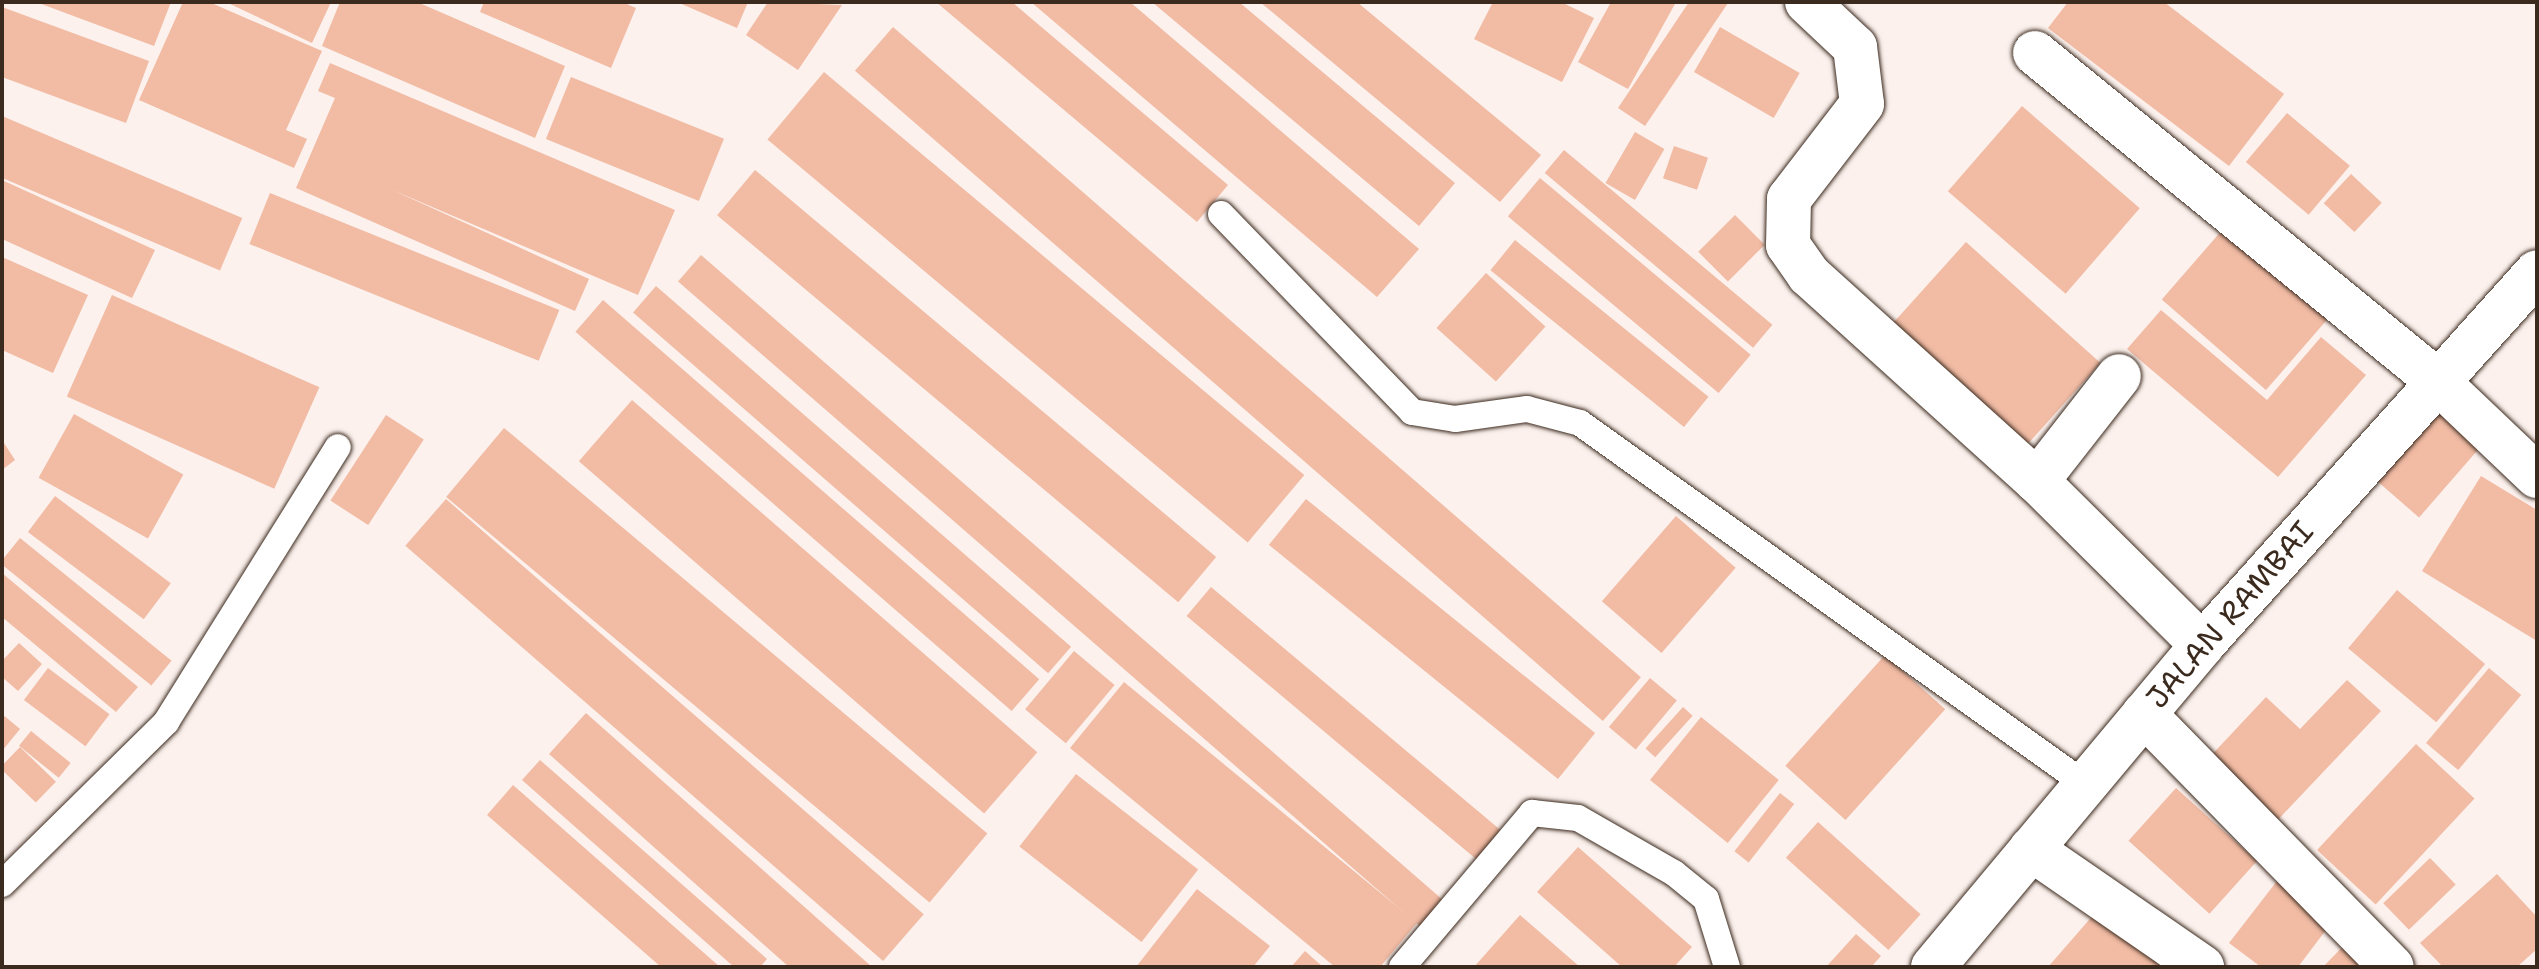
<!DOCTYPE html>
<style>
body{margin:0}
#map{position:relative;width:2539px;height:969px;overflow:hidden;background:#fcf1ed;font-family:"Shantell Sans",sans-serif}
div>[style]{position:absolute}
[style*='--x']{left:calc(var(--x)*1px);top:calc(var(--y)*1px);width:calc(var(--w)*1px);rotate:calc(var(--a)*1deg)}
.building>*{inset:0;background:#f1bba4;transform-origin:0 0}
.roads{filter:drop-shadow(0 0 2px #3b2a1e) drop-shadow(0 0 2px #3b2a1e)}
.service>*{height:26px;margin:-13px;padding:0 13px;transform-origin:13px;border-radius:13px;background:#fff}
.minor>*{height:44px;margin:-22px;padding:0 22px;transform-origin:22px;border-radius:22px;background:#fff}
span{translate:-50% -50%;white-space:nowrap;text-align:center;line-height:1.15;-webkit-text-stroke:6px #fff;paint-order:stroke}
.street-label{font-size:30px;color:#3b2a1e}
.frame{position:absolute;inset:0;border:4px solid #3b2a1e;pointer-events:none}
</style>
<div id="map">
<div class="building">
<i style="clip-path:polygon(36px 2px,171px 2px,154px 46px)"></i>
<i style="clip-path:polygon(183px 2px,209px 2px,322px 51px,286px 130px,307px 139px,294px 168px,139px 100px)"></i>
<i style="clip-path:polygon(226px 2px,331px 2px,312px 43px)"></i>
<i style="clip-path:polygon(340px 2px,417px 2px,565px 66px,535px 138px,322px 46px)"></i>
<i style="clip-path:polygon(484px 2px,622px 2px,636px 8px,611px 68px,480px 12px)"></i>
<i style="clip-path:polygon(677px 2px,748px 2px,737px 28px)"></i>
<i style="clip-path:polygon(768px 2px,842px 5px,798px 70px,746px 35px)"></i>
<i style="clip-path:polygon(936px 2px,1012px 2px,1228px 185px,1197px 222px)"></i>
<i style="clip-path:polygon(1031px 2px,1130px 2px,1419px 249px,1377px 297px)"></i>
<i style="clip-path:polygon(1152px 2px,1239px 2px,1455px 183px,1419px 226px)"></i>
<i style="clip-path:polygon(1260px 2px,1357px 2px,1541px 155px,1500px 202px)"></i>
<i style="clip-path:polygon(1493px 2px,1561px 2px,1594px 18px,1562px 82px,1474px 39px)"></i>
<i style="clip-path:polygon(1611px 2px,1676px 2px,1628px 89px,1578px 62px)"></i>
<i style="clip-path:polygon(1689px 2px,1728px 3px,1645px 126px,1618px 108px)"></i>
<i style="clip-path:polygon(2068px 2px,2164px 2px,2284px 94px,2229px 166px,2048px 28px)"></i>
<i style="clip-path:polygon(2px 7px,149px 61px,126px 123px,2px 77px)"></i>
<i style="left:893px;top:27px;width:991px;height:58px;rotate:41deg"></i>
<i style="left:1720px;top:27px;width:92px;height:52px;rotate:30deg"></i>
<i style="clip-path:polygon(330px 63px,675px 210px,638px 295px,390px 189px,589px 279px,575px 311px,296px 188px,335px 98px,318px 91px)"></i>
<i style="left:824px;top:72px;width:627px;height:88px;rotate:40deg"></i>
<i style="left:571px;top:77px;width:165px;height:67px;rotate:22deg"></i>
<i style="left:2022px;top:106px;width:156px;height:113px;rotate:41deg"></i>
<i style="left:2287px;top:113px;width:82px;height:64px;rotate:40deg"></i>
<i style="left:2px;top:116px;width:261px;height:57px;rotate:23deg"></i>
<i style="left:1635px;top:132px;width:34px;height:59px;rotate:30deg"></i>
<i style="left:1674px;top:146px;width:36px;height:34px;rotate:19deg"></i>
<i style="left:1564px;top:150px;width:272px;height:30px;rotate:40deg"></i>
<i style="left:755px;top:170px;width:602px;height:59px;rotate:40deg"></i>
<i style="left:2351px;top:174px;width:42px;height:40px;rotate:43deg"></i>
<i style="left:1540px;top:178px;width:275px;height:50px;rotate:40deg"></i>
<i style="clip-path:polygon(2px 180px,155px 250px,132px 298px,2px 239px)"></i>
<i style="left:270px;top:193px;width:312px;height:55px;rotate:22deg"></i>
<i style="left:1735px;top:215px;width:42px;height:52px;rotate:45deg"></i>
<i style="left:2230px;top:221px;width:138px;height:104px;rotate:41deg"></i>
<i style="left:1515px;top:240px;width:249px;height:39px;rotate:39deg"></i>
<i style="left:1966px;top:242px;width:181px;height:115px;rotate:42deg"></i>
<i style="left:701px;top:255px;width:985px;height:35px;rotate:41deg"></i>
<i style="clip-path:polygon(2px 257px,88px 295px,53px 373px,2px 350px)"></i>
<i style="left:1486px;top:273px;width:80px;height:74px;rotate:42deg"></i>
<i style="left:656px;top:286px;width:550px;height:35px;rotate:41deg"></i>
<i style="left:112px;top:295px;width:227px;height:111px;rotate:24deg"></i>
<i style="left:603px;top:300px;width:578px;height:42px;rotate:41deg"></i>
<i style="clip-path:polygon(2161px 310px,2267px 400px,2321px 337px,2366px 375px,2278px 477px,2127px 349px)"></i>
<i style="left:2439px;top:397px;width:64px;height:104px;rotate:41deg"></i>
<i style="left:632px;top:400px;width:537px;height:81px;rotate:41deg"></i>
<i style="left:74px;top:414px;width:125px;height:73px;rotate:29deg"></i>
<i style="left:386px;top:415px;width:45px;height:102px;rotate:33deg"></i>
<i style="left:504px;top:428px;width:631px;height:90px;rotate:40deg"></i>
<i style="clip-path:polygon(2px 440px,15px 460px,2px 470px)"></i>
<i style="clip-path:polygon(2481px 476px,2537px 510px,2537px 641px,2422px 571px)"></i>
<i style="left:55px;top:496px;width:145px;height:45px;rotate:37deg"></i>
<i style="left:446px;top:499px;width:633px;height:62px;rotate:41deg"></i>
<i style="left:1306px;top:499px;width:372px;height:59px;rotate:39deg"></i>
<i style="left:1676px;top:516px;width:79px;height:113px;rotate:41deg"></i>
<i style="left:20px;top:538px;width:195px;height:32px;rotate:39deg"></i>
<i style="clip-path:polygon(2px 573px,138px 687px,116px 712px,2px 617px)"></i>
<i style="left:1211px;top:587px;width:381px;height:38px;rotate:40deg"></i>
<i style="left:2397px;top:590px;width:115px;height:76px;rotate:40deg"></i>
<i style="clip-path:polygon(19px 643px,42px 664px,18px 691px,2px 677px,2px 661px)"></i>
<i style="left:1074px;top:651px;width:53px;height:76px;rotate:40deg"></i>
<i style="left:1885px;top:655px;width:81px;height:149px;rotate:42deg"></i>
<i style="left:48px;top:668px;width:77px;height:40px;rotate:37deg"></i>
<i style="left:2489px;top:668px;width:42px;height:98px;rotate:40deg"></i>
<i style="left:1650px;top:678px;width:35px;height:64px;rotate:40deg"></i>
<i style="clip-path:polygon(2347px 680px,2381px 711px,2272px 826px,2205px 762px,2266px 697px,2300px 729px)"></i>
<i style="clip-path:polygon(1124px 682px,1417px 923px,1380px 967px,1335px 967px,1070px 748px)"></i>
<i style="left:1683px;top:707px;width:13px;height:56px;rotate:42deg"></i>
<i style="clip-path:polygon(586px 713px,872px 967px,789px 967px,549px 754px)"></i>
<i style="clip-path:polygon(2px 714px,20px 729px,2px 751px)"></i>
<i style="left:1701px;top:717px;width:100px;height:81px;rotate:39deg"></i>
<i style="left:31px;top:731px;width:51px;height:19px;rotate:39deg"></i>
<i style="left:2416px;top:744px;width:80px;height:145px;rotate:43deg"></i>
<i style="left:20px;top:747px;width:50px;height:29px;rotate:44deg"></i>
<i style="clip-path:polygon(540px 760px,767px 959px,760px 967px,734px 967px,522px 780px)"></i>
<i style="left:1076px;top:774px;width:155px;height:92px;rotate:38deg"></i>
<i style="clip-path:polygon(513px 785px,720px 967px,661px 967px,487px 815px)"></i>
<i style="left:2176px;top:788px;width:109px;height:71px;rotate:42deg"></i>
<i style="left:1780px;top:793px;width:18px;height:74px;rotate:38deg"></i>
<i style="left:1818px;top:822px;width:138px;height:48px;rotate:42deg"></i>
<i style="clip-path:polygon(1578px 847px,1692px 947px,1674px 967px,1622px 967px,1537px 892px)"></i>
<i style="left:2430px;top:858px;width:37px;height:65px;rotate:46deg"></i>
<i style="clip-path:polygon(2497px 874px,2537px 917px,2537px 949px,2517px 967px,2443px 967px,2420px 943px)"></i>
<i style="clip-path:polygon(2277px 881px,2332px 922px,2298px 967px,2261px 967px,2229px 943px)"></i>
<i style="clip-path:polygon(1197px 889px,1270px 946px,1253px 967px,1136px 967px)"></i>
<i style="clip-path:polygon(2102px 905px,2176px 967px,2048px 967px)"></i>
<i style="clip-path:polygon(1520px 915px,1580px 967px,1474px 967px)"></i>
<i style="clip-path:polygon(1856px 934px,1881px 956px,1871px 967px,1826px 967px)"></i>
<i style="clip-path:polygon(2355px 934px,2388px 967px,2323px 967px)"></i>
<i style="clip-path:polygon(1305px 951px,1323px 967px,1291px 967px)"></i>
</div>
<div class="roads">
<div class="service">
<i style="--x:1221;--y:214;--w:275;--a:46"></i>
<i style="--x:1412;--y:412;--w:44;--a:9.2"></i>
<i style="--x:1455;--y:419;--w:73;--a:-7.9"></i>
<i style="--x:1527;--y:409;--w:55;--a:14.8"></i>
<i style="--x:1580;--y:423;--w:621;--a:35.56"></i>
<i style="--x:2;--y:884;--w:231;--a:-44.6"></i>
<i style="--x:166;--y:722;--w:324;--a:-58"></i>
<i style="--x:1402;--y:967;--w:202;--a:-49.8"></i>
<i style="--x:1532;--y:813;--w:46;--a:6.2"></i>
<i style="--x:1578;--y:818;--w:111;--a:29.8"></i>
<i style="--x:1674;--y:873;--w:41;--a:39.1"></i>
<i style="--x:1706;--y:899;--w:71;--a:72.8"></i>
</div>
<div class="minor">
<i style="--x:1807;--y:2;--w:66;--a:43.2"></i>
<i style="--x:1855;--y:47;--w:57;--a:83"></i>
<i style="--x:1862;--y:104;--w:120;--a:127.5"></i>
<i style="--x:1789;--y:199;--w:46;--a:91.2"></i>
<i style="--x:1788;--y:245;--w:37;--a:55"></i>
<i style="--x:1809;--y:275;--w:307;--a:42.1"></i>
<i style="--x:2037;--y:481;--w:233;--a:44.8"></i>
<i style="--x:2035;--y:53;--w:516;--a:39.18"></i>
<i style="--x:2435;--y:379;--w:141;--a:43.6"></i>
<i style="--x:2037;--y:481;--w:133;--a:-52"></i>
<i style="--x:2144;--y:714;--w:354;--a:45.6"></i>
<i style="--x:2031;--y:849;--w:208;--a:34.6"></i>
<i style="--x:1933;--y:967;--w:420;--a:-50.1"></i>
<i style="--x:2202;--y:645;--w:501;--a:-48.07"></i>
</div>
</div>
<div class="street-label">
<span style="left:2230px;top:615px;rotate:-49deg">JALAN RAMBAI</span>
</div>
<div class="frame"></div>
</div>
